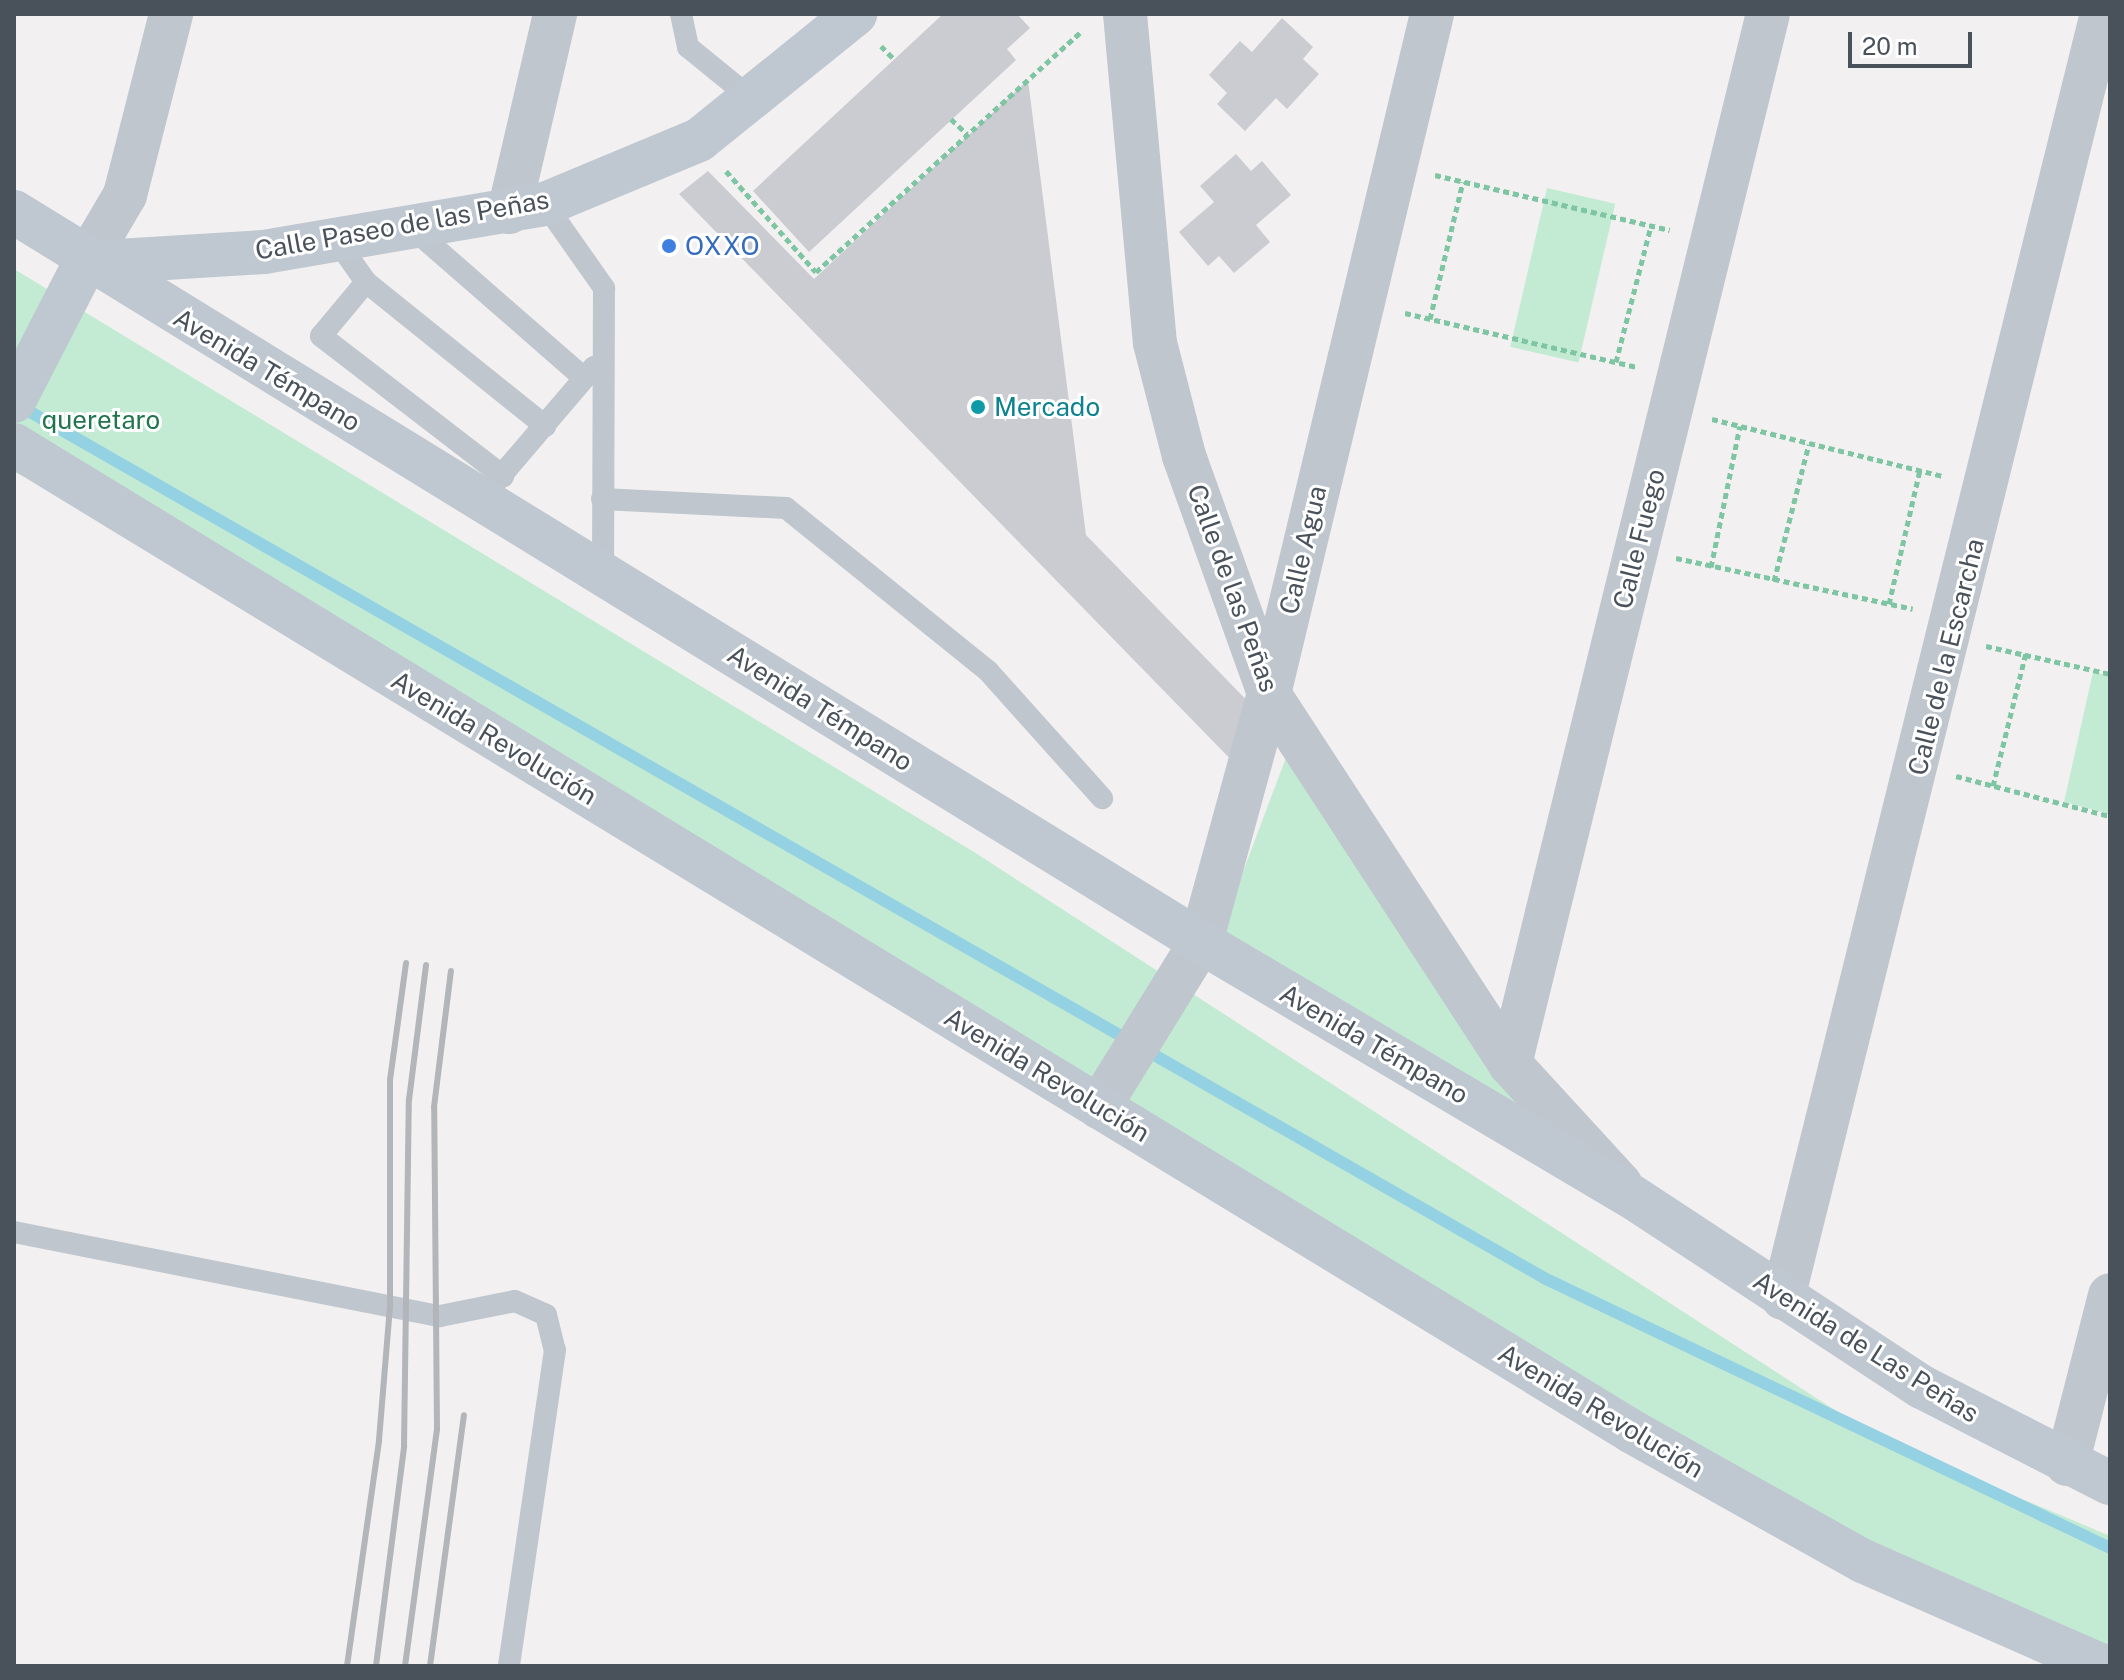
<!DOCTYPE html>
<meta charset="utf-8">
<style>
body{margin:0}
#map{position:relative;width:2124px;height:1680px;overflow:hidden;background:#f2f0f0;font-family:"Public Sans",sans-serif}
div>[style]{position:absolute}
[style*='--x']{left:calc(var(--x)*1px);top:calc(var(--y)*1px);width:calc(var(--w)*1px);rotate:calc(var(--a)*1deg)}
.green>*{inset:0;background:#c3ebd3;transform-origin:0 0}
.stream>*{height:12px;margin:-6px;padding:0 6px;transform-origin:6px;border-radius:6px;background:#94d1e3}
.building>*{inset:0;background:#caccd1}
.path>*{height:5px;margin-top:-2.5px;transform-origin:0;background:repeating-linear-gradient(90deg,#7ec5a3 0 6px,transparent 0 10px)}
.lane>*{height:22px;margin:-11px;padding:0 11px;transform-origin:11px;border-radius:11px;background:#bfc6cd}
.street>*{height:44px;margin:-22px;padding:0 22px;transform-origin:22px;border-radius:22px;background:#bfc6cd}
.secondary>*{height:44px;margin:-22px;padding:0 22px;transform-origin:22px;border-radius:22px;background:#bfc7d1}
.rail>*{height:6px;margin:-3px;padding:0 3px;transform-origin:3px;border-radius:3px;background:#b2b5b9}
.dots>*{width:22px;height:22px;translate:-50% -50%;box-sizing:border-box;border:4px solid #fff;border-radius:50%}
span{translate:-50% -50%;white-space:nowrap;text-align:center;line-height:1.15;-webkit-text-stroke:6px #fff;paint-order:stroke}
.street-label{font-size:26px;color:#49525b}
.shop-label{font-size:26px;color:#366cbe}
.left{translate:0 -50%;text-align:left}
.culture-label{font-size:26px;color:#0d838f}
.park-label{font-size:26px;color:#21754c}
.frame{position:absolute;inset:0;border:16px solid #49525b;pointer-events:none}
.scale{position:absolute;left:1848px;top:32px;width:124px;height:36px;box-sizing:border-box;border:4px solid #49525b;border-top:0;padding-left:10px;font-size:24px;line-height:28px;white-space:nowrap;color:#49525b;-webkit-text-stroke:6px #fff;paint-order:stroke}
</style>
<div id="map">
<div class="green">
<i style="left:1547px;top:188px;width:70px;height:163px;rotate:13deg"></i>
<i style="clip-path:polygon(14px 269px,974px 852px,1878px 1438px,2110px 1536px,2110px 1666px,2092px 1666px,1373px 1274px,205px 561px,14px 472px)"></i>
<i style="clip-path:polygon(2093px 672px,2110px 676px,2110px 814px,2064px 802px)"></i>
<i style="clip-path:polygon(1287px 755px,1489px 1071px,1549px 1139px,1215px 946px)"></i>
</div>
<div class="stream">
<i style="--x:18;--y:405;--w:1758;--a:29.77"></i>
<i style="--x:1544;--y:1278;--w:627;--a:25.5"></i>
</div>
<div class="building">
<i style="clip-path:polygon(943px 14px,1017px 14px,1030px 28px,1007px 49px,1016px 60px,809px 252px,753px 191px)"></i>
<i style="clip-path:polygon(1282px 18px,1313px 47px,1303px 59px,1319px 74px,1287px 109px,1276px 98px,1245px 131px,1217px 104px,1227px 93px,1209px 75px,1240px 41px,1252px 52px)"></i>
<i style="clip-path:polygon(1028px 80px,1086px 535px,1262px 716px,1246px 775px,679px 194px,708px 171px,814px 279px)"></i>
<i style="clip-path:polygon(1236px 154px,1251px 171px,1262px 161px,1291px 195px,1256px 225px,1270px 242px,1234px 273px,1219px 256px,1208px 266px,1179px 232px,1214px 202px,1200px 186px)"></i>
</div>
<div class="path">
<i style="--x:881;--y:46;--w:18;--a:45"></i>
<i style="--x:951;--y:119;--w:22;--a:43"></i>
<i style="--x:726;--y:171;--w:135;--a:48.3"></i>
<i style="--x:816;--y:272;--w:359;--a:-42.2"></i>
<i style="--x:1435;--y:175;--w:241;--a:13.2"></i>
<i style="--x:1405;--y:313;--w:238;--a:13.1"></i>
<i style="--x:1430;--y:319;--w:141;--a:-76.5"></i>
<i style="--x:1616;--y:362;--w:140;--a:-75.6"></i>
<i style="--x:1712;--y:419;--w:238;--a:13.9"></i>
<i style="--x:1676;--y:558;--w:242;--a:12.1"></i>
<i style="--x:1711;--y:567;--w:144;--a:-78.4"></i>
<i style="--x:1774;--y:581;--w:141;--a:-75.7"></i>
<i style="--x:1889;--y:604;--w:138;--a:-77"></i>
<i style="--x:1986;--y:646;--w:127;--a:12.7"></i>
<i style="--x:1956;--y:776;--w:159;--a:14.6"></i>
<i style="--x:1993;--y:786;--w:137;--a:-76.1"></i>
</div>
<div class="lane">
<i style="--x:681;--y:14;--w:34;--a:78"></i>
<i style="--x:688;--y:47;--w:84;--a:39.2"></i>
<i style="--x:545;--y:204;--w:103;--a:54.9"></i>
<i style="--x:604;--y:288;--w:286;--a:90.2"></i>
<i style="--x:412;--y:228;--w:228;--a:41.1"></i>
<i style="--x:337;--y:241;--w:50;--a:54.7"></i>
<i style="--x:366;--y:282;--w:230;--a:38.8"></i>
<i style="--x:366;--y:282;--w:70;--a:129.8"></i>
<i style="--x:321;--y:336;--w:230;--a:37.6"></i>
<i style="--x:494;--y:484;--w:154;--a:-49.5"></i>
<i style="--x:602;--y:499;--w:184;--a:2.8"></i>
<i style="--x:786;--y:508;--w:260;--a:38.9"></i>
<i style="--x:988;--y:671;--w:171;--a:48.1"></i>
<i style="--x:14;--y:1232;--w:434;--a:11.2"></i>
<i style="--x:440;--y:1316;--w:76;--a:-11.3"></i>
<i style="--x:515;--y:1301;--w:34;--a:24"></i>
<i style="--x:546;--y:1315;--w:36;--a:76"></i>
<i style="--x:555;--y:1350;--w:319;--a:98.3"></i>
</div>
<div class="street">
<i style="--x:1125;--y:14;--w:330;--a:84.8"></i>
<i style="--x:1155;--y:343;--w:117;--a:75.6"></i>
<i style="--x:1184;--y:456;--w:253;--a:70.3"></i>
<i style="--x:1269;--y:694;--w:442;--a:56.9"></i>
<i style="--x:1510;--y:1064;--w:164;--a:47.5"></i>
<i style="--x:509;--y:212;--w:203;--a:-76.9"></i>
<i style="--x:85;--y:263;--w:79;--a:-59.5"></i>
<i style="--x:125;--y:195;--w:187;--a:-75.7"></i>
<i style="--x:1510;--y:1064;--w:1081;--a:-76.2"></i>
<i style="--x:1099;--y:1107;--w:194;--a:-58.3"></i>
<i style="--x:1201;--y:942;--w:257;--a:-74.7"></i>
<i style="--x:1269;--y:694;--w:699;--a:-76.52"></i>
<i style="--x:1783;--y:1298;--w:1323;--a:-76.05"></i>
<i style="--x:2067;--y:1464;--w:174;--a:-75.7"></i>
</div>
<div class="secondary">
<i style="--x:14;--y:212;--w:1394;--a:31.59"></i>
<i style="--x:1201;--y:942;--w:499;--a:30.6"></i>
<i style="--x:1631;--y:1196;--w:348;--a:33.3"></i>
<i style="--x:1922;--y:1387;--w:211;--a:27.1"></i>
<i style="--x:85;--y:263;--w:179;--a:-3.5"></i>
<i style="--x:264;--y:252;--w:285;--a:-9.7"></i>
<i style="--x:545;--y:204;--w:167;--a:-22.6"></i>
<i style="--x:699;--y:140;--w:201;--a:-38.9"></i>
<i style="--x:14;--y:401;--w:155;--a:-62.8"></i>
<i style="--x:14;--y:445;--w:1894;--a:31.37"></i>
<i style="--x:1631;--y:1431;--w:266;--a:29.3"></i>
<i style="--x:1863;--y:1561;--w:261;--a:23.7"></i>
</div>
<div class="rail">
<i style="--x:347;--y:1666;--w:228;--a:-81.9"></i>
<i style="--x:379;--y:1440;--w:133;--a:-85.3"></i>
<i style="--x:390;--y:1307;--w:227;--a:-90"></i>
<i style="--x:390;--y:1080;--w:118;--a:-82.2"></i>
<i style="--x:376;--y:1666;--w:222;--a:-82.7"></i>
<i style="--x:404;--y:1446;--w:346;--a:-89.2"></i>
<i style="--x:409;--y:1100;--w:136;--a:-82.8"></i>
<i style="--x:405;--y:1666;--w:239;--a:-82.3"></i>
<i style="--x:437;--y:1429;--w:322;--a:-90.5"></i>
<i style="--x:434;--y:1107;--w:137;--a:-82.9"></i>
<i style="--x:430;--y:1666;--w:253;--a:-82.3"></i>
</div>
<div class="dots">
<i style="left:669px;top:246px;background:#3f7fe0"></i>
<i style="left:978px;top:407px;background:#0f9aa8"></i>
</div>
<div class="street-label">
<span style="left:402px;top:225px;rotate:-10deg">Calle Paseo de las Peñas</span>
<span style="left:267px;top:370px;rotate:31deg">Avenida Témpano</span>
<span style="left:1639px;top:539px;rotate:-76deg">Calle Fuego</span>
<span style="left:1303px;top:550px;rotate:-77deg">Calle Agua</span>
<span style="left:1233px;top:588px;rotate:70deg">Calle de las Peñas</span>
<span style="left:1946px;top:657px;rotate:-76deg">Calle de la Escarcha</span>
<span style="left:820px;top:708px;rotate:32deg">Avenida Témpano</span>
<span style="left:494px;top:738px;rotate:31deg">Avenida Revolución</span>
<span style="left:1374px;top:1044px;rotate:30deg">Avenida Témpano</span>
<span style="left:1047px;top:1075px;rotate:31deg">Avenida Revolución</span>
<span style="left:1866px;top:1347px;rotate:32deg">Avenida de Las Peñas</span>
<span style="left:1601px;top:1411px;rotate:31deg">Avenida Revolución</span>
</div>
<div class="shop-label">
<span class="left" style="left:685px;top:246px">OXXO</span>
</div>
<div class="culture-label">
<span class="left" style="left:994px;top:407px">Mercado</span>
</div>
<div class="park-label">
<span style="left:101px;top:420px">queretaro</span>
</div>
<div class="frame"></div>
<div class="scale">20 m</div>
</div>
